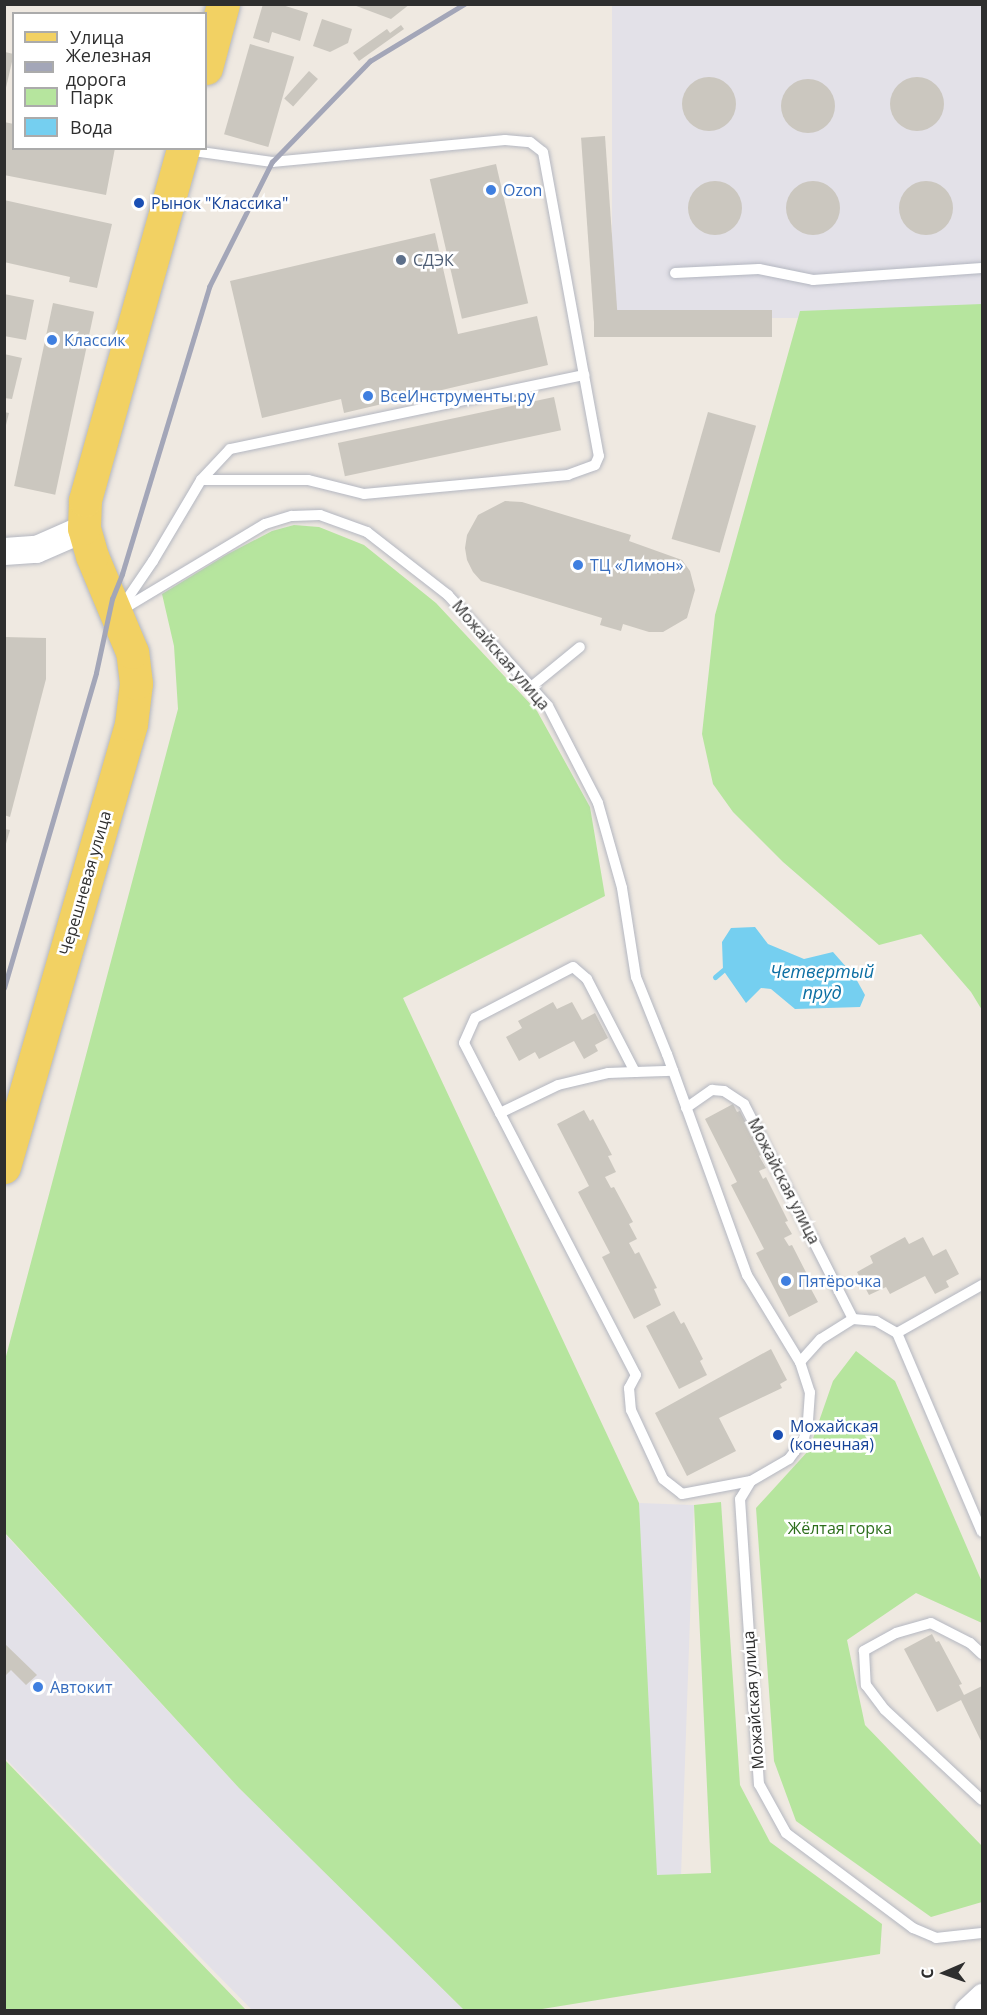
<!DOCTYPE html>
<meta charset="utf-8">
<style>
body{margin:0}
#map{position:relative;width:987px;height:2015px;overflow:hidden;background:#efe9e1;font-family:"Open Sans",sans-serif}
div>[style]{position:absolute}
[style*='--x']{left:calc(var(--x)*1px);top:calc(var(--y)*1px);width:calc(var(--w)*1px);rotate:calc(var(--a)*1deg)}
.industrial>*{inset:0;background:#e3e1e8;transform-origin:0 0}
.green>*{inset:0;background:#b6e59e}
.water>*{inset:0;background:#75cff0}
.stream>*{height:5px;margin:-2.5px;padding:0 2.5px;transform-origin:2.5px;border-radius:2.5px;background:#75cff0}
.building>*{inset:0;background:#cbc7bf;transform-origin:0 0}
.round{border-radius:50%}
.roads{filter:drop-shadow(0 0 2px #b4b7c1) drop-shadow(0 0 2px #b4b7c1)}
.service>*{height:10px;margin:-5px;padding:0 5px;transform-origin:5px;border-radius:5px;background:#fff}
.minor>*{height:22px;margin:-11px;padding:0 11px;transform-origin:11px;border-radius:11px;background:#fff}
.tertiary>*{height:27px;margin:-13.5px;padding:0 13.5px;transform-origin:13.5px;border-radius:13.5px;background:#fff}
.primary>*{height:33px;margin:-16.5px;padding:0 16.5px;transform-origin:16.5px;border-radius:16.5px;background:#f2d163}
.rail>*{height:4.5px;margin:-2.25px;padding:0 2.25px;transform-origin:2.25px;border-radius:2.25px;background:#a3a6b8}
.dots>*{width:16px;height:16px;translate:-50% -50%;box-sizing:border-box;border:3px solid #fff;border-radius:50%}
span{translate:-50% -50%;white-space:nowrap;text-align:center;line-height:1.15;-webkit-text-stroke:5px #fff;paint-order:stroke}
.shop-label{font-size:16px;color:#366cbe}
.left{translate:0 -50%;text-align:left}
.transit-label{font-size:16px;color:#164399}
.service-label{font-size:16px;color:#4e5e75}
.street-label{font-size:16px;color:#2e2e2e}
.park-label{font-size:16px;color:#2c6e1b}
.water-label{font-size:18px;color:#0d6fa3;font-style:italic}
.frame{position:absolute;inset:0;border:6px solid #2e2e2e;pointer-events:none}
.legend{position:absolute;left:12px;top:12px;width:195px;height:138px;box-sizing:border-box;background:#fff;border:2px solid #ababab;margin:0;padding:8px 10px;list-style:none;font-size:18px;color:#2e2e2e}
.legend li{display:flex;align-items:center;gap:12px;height:30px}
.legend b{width:30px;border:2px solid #ababab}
.north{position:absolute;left:915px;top:1943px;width:60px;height:60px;-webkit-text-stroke:4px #fff;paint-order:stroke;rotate:268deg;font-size:16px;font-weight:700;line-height:24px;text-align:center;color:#2e2e2e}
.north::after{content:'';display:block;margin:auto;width:21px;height:27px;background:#2e2e2e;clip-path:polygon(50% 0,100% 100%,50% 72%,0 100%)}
</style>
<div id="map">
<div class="industrial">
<i style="left:612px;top:5px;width:370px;height:313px"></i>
<i style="left:639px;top:1503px;width:55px;height:373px;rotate:2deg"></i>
<i style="clip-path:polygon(4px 1533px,239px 1788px,464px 2010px,252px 2010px,5px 1758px)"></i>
</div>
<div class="green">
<i style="clip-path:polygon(982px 304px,982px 1010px,971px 992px,921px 934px,879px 945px,783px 862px,733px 812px,713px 784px,702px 734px,715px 615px,800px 311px)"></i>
<i style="clip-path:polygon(294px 525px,319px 527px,364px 545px,436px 603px,537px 711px,590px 807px,605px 896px,403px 998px,639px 1503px,657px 1875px,711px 1873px,694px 1505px,721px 1502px,740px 1785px,770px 1842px,882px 1924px,880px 1954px,536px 2010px,464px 2010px,239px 1788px,5px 1533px,5px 1360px,178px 709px,174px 646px,162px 594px,226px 555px,272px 531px)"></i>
<i style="clip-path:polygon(856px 1351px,895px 1381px,982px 1582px,982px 1623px,916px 1593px,847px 1640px,865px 1725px,982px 1846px,982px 1902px,931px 1917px,796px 1821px,774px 1761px,756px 1508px,809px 1450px,833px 1381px)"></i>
<i style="clip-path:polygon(4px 1760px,5px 1760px,246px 2010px,5px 2010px)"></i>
</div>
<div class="water">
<i style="clip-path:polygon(755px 927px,768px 944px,804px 959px,833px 952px,855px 977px,865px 995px,860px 1007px,795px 1009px,771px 989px,761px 988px,746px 1003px,723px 970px,722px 942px,731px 928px)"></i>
</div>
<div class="stream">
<i style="--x:715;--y:977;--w:11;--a:-41"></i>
</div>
<div class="building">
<i style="clip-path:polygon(263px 4px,279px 4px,308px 13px,300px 41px,272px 32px,269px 43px,253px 38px)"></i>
<i style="clip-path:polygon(351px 4px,410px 4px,391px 19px)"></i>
<i style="clip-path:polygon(322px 19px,352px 29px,348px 43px,330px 52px,313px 46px)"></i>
<i style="clip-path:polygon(401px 25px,404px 29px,359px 61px,353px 53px,387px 29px,390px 33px)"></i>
<i style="left:250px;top:44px;width:46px;height:94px;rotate:16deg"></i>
<i style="left:5px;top:52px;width:9px;height:40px;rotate:13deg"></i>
<i style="left:309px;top:71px;width:12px;height:37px;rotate:42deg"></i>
<i class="round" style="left:682px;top:77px;width:54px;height:54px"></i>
<i class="round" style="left:890px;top:77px;width:54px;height:54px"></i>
<i class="round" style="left:781px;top:79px;width:54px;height:54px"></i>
<i style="clip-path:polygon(4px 122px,14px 124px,14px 148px,115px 148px,106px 195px,4px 175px)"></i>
<i style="left:605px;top:136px;width:184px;height:24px;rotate:86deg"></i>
<i style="left:496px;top:164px;width:143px;height:68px;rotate:77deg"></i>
<i class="round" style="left:899px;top:181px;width:54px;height:54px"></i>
<i class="round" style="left:786px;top:181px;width:54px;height:54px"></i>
<i class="round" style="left:688px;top:181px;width:54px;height:54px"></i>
<i style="clip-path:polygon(4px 200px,112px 224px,97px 288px,69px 282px,70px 277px,4px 262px)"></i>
<i style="clip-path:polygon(435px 233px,458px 334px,537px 316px,548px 365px,344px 413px,341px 399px,262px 418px,230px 281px)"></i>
<i style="clip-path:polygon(4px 294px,34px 300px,26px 340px,4px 336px)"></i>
<i style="left:53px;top:303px;width:42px;height:187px;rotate:12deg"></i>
<i style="left:772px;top:310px;width:27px;height:178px;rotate:90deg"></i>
<i style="clip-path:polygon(4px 354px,22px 358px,12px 399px,4px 398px)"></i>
<i style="left:554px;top:397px;width:34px;height:221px;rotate:78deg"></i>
<i style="clip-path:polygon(4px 412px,9px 413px,5px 429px,4px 429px)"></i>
<i style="left:708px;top:412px;width:50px;height:132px;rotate:16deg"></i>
<i style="clip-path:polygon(505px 501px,522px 502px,631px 535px,629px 541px,682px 560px,690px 571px,695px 590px,687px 618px,663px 632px,649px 632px,623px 624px,621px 631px,600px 625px,602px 618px,481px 581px,473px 572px,467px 560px,465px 548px,467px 535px,478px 515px)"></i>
<i style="clip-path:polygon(4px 637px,46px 638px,46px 679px,10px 817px,4px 815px)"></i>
<i style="clip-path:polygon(4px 829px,10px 830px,5px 847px,4px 847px)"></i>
<i style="clip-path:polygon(553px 1002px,557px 1009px,572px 1002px,582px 1020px,595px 1013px,608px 1038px,595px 1045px,598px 1051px,584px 1059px,574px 1041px,539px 1059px,535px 1052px,519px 1061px,506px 1037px,522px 1028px,518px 1021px)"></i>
<i style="clip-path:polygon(733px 1104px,737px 1112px,740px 1111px,762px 1154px,759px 1156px,766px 1168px,759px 1171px,763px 1179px,766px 1177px,788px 1221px,785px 1222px,792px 1234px,784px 1238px,789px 1246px,792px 1245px,814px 1288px,811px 1289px,818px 1302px,789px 1317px,756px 1253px,764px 1249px,731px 1185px,737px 1182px,705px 1119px)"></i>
<i style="clip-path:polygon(584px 1110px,590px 1121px,593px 1119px,612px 1155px,608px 1156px,616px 1172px,605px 1177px,611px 1188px,614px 1187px,633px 1222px,629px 1224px,637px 1239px,629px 1243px,635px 1254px,639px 1252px,657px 1288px,654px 1289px,661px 1305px,634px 1319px,602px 1257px,610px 1253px,578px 1192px,589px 1186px,557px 1124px)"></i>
<i style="clip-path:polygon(905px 1237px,909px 1244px,923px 1237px,933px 1256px,946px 1249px,959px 1274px,946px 1281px,949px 1287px,935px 1294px,925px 1276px,890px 1294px,886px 1287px,869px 1295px,857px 1272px,873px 1263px,870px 1256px)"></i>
<i style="clip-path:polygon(674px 1311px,681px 1324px,684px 1322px,703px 1359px,700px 1361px,707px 1375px,679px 1389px,646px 1326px)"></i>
<i style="clip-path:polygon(771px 1349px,787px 1380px,780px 1384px,782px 1388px,719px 1418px,736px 1451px,687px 1476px,655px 1413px)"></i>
<i style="clip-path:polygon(932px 1634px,936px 1642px,939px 1641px,962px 1684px,959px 1685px,964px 1695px,982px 1686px,982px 1743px,961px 1700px,937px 1712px,904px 1649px)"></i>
<i style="clip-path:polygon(4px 1643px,37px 1675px,26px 1685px,11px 1670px,6px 1675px,4px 1673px)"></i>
</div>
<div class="roads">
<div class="service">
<i style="--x:186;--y:150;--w:87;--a:7.9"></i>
<i style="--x:272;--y:162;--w:234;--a:-5.4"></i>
<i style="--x:505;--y:140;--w:25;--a:5"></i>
<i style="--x:530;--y:142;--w:16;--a:38"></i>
<i style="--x:543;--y:152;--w:309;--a:79.6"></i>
<i style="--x:599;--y:456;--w:10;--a:114"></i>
<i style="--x:595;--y:465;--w:29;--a:160"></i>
<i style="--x:568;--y:475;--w:205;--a:174.7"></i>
<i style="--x:364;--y:494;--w:58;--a:-166"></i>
<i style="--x:308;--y:480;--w:107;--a:180"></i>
<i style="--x:675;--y:273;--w:84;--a:-2.7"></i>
<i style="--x:759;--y:269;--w:55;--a:11.5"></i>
<i style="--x:813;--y:280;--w:169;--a:-4.1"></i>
<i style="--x:121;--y:608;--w:57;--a:-55.8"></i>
<i style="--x:153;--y:561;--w:94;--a:-59.3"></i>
<i style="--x:201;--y:480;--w:42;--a:-46.9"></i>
<i style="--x:230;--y:449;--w:362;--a:-11.8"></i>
<i style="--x:120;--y:611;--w:169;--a:-31"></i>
<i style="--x:265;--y:524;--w:28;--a:-17"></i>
<i style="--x:292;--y:516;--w:28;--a:-2"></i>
<i style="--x:320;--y:515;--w:50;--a:19.9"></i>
<i style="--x:367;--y:532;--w:103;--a:37.9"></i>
<i style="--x:448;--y:595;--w:149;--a:48"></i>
<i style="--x:548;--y:706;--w:109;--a:62.7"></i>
<i style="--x:598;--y:803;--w:88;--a:74.2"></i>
<i style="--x:622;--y:888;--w:90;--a:81.1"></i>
<i style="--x:636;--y:977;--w:83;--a:68.1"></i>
<i style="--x:667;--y:1054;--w:235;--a:70.1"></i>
<i style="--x:747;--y:1275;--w:102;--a:58.7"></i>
<i style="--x:800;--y:1362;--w:32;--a:72"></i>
<i style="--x:810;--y:1392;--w:29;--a:94"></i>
<i style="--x:808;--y:1421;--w:18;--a:103"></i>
<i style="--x:804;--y:1439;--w:25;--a:127"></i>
<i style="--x:789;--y:1459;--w:44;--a:149.9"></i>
<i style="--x:751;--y:1481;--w:21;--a:121"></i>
<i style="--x:740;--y:1499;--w:286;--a:86.2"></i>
<i style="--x:759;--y:1784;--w:56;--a:61.1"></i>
<i style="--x:786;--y:1833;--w:159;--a:36.8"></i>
<i style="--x:913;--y:1928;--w:25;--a:23"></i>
<i style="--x:936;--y:1938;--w:46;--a:-6.2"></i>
<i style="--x:531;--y:687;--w:63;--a:-39.2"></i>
<i style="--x:635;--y:1072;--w:105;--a:-117.3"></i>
<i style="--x:587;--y:979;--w:18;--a:-139"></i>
<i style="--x:573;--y:967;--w:110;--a:152.5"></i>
<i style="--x:475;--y:1018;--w:27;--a:114"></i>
<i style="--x:464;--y:1043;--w:79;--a:62.8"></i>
<i style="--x:500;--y:1113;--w:64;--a:-25.8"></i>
<i style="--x:558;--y:1085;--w:51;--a:-13.5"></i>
<i style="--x:608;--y:1073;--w:27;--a:-2"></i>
<i style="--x:635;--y:1072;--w:38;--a:-2"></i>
<i style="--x:686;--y:1108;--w:32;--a:-35"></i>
<i style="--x:712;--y:1090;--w:12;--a:5"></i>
<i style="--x:724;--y:1091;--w:24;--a:33"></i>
<i style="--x:744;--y:1104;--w:241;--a:63.1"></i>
<i style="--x:500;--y:1113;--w:295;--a:62.6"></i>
<i style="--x:636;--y:1375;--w:15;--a:118"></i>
<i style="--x:629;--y:1388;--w:22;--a:85"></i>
<i style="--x:631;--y:1410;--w:76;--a:65.1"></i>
<i style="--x:663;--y:1479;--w:24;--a:38"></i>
<i style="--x:682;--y:1494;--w:70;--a:-10.7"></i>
<i style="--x:897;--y:1333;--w:98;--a:-29.5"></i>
<i style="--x:800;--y:1362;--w:31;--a:-48"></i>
<i style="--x:821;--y:1339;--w:38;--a:-32"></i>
<i style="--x:853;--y:1319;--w:23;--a:5"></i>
<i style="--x:876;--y:1321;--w:24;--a:30"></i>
<i style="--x:897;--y:1333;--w:216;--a:66.9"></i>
<i style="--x:982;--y:1654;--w:16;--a:-137"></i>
<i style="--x:970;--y:1643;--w:44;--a:-152.9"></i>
<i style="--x:931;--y:1623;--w:36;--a:164"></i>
<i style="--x:896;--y:1633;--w:37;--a:151"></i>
<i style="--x:864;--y:1651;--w:34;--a:87"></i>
<i style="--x:866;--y:1685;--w:31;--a:53"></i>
<i style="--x:885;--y:1710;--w:132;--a:42.9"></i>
</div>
<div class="minor">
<i style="--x:966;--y:2010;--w:22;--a:-43"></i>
</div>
<div class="tertiary">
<i style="--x:4;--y:551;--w:32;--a:-4"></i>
<i style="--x:36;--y:549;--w:52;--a:-23.6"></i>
</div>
<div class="primary">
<i style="--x:206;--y:68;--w:66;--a:-75.1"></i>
<i style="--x:4;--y:1167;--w:461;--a:-74"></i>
<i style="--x:131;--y:724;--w:41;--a:-83"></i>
<i style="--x:136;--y:683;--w:31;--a:-97"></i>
<i style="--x:132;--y:652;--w:104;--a:-112.6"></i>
<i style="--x:92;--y:556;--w:29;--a:-106"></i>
<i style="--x:84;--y:528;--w:28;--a:-88"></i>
<i style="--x:85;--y:500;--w:365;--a:-74.4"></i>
</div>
</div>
<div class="rail">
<i style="--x:4;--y:988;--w:328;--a:-73.7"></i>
<i style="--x:96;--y:673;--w:76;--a:-77.8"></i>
<i style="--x:112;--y:599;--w:27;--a:-68"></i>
<i style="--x:122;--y:574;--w:300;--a:-73.1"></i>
<i style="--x:209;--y:287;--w:140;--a:-63.3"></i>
<i style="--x:272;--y:162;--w:141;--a:-45.9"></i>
<i style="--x:370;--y:61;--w:110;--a:-31.2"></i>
</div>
<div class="dots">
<i style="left:491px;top:190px;background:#3f7fe0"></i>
<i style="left:139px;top:203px;background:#1a4fb4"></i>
<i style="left:401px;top:260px;background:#5c6f8a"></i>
<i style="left:52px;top:340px;background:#3f7fe0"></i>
<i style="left:368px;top:396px;background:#3f7fe0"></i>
<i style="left:578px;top:565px;background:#3f7fe0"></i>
<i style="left:786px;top:1281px;background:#3f7fe0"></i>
<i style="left:778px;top:1435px;background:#1a4fb4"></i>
<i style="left:38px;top:1687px;background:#3f7fe0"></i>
</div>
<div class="shop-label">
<span class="left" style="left:503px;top:190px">Ozon</span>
<span class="left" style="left:64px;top:340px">Классик</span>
<span class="left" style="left:380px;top:396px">ВсеИнструменты.ру</span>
<span class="left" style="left:590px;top:565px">ТЦ «Лимон»</span>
<span class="left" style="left:798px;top:1281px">Пятёрочка</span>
<span class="left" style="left:50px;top:1687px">Автокит</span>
</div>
<div class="transit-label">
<span class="left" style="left:151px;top:203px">Рынок "Классика"</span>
<span class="left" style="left:790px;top:1435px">Можайская<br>(конечная)</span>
</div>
<div class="service-label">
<span class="left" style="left:413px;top:260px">СДЭК</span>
</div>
<div class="street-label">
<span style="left:501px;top:655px;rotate:49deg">Можайская улица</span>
<span style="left:85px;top:883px;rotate:-74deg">Черешневая улица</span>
<span style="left:784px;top:1181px;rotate:63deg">Можайская улица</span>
<span style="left:753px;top:1700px;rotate:-94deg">Можайская улица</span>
</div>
<div class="park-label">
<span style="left:840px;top:1528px">Жёлтая горка</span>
</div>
<div class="water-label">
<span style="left:822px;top:982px">Четвертый<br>пруд</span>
</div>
<div class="frame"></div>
<ul class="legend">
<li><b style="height:8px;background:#f2d163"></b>Улица</li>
<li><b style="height:8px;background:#a3a6b8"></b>Железная дорога</li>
<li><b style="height:16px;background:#b6e59e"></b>Парк</li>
<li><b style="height:16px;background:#75cff0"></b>Вода</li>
</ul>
<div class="north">С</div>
</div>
